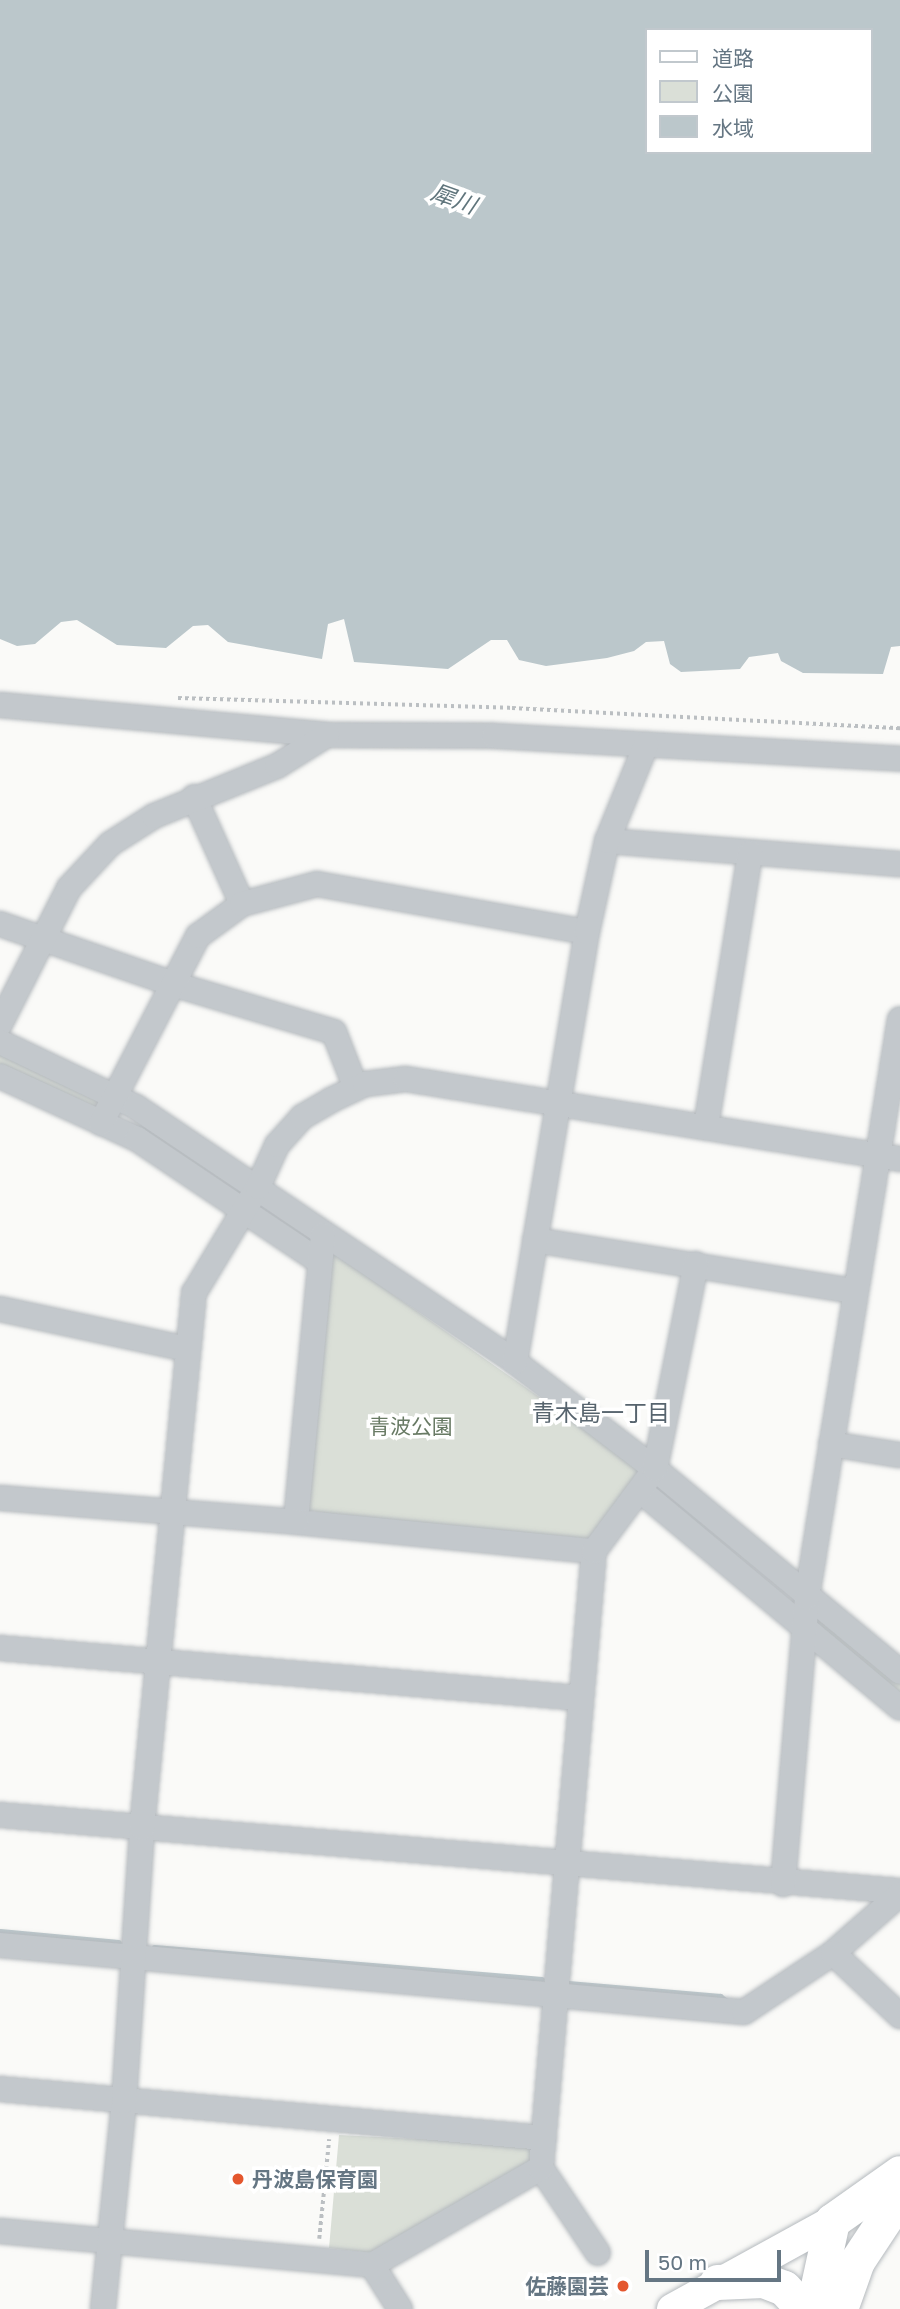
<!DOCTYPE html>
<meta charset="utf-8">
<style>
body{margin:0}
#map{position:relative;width:900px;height:2309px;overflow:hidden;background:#fafaf8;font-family:"Golos Text","Noto Sans JP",sans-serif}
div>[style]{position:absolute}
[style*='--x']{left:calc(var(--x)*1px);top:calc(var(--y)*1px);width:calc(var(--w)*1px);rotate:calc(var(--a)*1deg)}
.green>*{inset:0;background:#dadfd7}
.water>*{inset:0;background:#bbc7cb}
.stream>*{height:5px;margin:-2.5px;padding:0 2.5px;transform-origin:2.5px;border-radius:2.5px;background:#bbc7cb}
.path>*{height:3.5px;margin-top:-1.75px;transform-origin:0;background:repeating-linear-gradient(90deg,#bbbfc2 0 3.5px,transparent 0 7px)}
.roads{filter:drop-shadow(0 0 2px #b5babe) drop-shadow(0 0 2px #b5babe)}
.minor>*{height:24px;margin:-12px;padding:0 12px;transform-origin:12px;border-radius:12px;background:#c3c8cc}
.major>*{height:30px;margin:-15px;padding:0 15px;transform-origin:15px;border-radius:15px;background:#fff}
.highway>*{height:35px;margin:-17.5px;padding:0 17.5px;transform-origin:17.5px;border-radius:17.5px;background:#fff}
.dots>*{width:19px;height:19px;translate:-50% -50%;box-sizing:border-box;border:4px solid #fff;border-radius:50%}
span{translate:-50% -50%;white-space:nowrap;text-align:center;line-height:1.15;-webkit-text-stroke:7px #fff;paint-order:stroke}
.park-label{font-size:21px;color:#687a64}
.poi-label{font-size:21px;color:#657683;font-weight:700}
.left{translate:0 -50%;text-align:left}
.right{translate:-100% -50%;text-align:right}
.water-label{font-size:23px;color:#60757c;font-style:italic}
.neighbourhood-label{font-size:23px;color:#57646e}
.legend{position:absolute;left:645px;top:28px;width:228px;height:126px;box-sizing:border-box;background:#fff;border:2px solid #c1c8cd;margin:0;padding:9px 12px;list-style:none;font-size:21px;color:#657683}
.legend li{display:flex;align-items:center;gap:14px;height:35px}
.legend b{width:35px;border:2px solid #c1c8cd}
.scale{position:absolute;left:645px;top:2250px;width:136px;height:32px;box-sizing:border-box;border:4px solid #657683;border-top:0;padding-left:9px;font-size:21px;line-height:24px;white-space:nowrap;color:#657683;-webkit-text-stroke:5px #fff;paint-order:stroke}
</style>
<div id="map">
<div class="green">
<i style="clip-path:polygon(0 1054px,103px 1097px,104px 1110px,0 1069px)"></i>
<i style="clip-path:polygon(330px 1250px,646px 1472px,588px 1550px,304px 1510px)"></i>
<i style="clip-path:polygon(817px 1619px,900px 1679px,900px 1699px,816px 1629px)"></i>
<i style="clip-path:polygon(339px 2135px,534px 2145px,530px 2164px,373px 2253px,329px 2248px)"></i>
</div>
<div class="water">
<i style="clip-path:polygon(evenodd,0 0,900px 0,900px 646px,891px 647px,883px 674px,803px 673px,781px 661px,778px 653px,749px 657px,740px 669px,681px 672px,670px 664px,664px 641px,646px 642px,634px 651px,607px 658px,546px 666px,519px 660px,507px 640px,491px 640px,448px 669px,354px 662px,344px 619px,328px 624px,322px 659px,228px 642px,208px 625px,193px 626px,166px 648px,117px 645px,77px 620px,61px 622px,35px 644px,17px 646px,0 639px,0 0,646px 30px,870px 30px,870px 152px,646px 152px,646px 30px)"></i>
</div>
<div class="stream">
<i style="--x:0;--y:1931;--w:119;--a:5.3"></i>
<i style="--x:154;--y:1947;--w:389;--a:4.7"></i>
<i style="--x:568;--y:1983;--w:153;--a:4.9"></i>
<i style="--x:720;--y:1996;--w:9;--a:36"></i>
</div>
<div class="path">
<i style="--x:178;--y:698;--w:334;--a:1.7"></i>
<i style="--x:512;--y:708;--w:389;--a:3"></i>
<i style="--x:319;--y:2239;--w:100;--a:-84.3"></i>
</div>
<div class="roads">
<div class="minor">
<i style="--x:0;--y:705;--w:328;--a:5.2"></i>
<i style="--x:327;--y:735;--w:167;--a:0.3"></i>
<i style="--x:494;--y:736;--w:407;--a:3.2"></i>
<i style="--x:194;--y:797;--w:117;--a:65.8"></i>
<i style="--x:607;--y:841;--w:294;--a:4.5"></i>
<i style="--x:0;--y:924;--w:183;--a:19.1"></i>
<i style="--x:173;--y:984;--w:168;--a:16.6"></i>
<i style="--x:334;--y:1032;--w:60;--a:68.6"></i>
<i style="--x:0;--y:1024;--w:153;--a:-63.1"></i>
<i style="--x:69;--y:888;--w:60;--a:-47"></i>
<i style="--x:110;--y:844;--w:52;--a:-32.5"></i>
<i style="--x:154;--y:816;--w:133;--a:-22.1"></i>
<i style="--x:277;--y:766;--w:59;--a:-31.8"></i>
<i style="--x:0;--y:1042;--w:151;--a:25.5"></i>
<i style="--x:136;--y:1107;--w:457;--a:33.9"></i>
<i style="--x:515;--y:1362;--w:176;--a:37.4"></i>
<i style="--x:655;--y:1469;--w:318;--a:39.6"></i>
<i style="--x:0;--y:1076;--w:151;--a:24.7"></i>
<i style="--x:137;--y:1139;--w:220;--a:33.9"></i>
<i style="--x:101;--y:1123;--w:211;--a:-62.6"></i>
<i style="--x:198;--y:936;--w:54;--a:-36"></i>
<i style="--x:242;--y:904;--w:78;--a:-14.9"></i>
<i style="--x:317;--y:884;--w:274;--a:10.1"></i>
<i style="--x:706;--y:1126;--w:276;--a:-80.8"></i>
<i style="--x:323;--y:1235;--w:288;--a:95.4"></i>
<i style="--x:296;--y:1522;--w:299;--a:5.6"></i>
<i style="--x:535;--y:1240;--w:324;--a:9.1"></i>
<i style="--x:0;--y:1309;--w:191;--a:12.1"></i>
<i style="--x:515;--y:1362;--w:436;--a:-80.5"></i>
<i style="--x:587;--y:932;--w:93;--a:-77.6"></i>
<i style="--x:607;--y:841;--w:104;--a:-67.9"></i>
<i style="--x:831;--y:1444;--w:70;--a:9.1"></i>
<i style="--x:642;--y:1492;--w:336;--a:39.9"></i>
<i style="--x:0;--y:1498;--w:297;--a:4.6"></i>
<i style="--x:0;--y:1648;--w:581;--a:4.94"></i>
<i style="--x:0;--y:1815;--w:903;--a:4.83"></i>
<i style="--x:783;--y:1884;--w:288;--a:-85.2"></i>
<i style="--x:807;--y:1597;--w:585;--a:-80.86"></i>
<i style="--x:0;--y:1945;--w:747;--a:5.15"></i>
<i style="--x:744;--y:2012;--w:107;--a:-33.5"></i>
<i style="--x:833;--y:1953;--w:89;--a:-41.4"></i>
<i style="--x:833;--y:1953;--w:92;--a:43.2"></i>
<i style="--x:0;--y:2089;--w:546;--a:5.15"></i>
<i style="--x:541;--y:2168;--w:102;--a:56.2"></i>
<i style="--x:0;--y:2231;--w:374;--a:5.2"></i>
<i style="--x:372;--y:2265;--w:195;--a:-29.9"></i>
<i style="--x:541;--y:2168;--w:619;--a:-85.09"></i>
<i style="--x:594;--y:1551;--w:102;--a:-53.4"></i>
<i style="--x:655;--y:1469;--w:209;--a:-78.7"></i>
<i style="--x:372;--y:2265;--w:52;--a:57.5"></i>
<i style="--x:103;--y:2309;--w:209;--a:-84.2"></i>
<i style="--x:124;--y:2101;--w:274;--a:-86.2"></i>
<i style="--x:142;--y:1828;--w:538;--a:-84.45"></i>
<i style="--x:194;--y:1293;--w:124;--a:-58.9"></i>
<i style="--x:258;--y:1187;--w:46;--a:-65.7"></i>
<i style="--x:277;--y:1145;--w:38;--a:-48"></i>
<i style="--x:302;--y:1117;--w:34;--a:-30"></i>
<i style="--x:331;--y:1100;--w:38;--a:-25"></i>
<i style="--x:365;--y:1084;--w:41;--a:-7"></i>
<i style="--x:406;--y:1079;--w:500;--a:9.2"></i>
</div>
<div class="major">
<i style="--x:672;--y:2309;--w:183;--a:-28.8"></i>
</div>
<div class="highway">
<i style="--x:717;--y:2282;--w:46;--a:-2.5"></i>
<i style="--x:763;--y:2280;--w:22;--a:21"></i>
<i style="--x:784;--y:2288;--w:28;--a:48"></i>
<i style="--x:813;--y:2309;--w:90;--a:-77.8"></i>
<i style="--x:832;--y:2221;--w:83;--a:-35.2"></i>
<i style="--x:840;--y:2309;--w:51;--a:-70.5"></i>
<i style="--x:857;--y:2261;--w:78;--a:-56.5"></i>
</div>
</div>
<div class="dots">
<i style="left:238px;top:2179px;background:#e4572e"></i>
<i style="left:623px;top:2286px;background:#e4572e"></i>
</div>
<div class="park-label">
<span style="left:411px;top:1426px">青波公園</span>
</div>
<div class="poi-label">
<span class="left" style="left:252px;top:2179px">丹波島保育園</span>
<span class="right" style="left:609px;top:2286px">佐藤園芸</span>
</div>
<div class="water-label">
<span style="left:454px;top:198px;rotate:20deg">犀川</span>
</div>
<div class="neighbourhood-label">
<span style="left:601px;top:1412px">青木島一丁目</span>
</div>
<ul class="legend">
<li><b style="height:9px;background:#fff"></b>道路</li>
<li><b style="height:19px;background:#dadfd7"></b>公園</li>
<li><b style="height:19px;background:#bbc7cb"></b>水域</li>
</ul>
<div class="scale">50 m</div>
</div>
